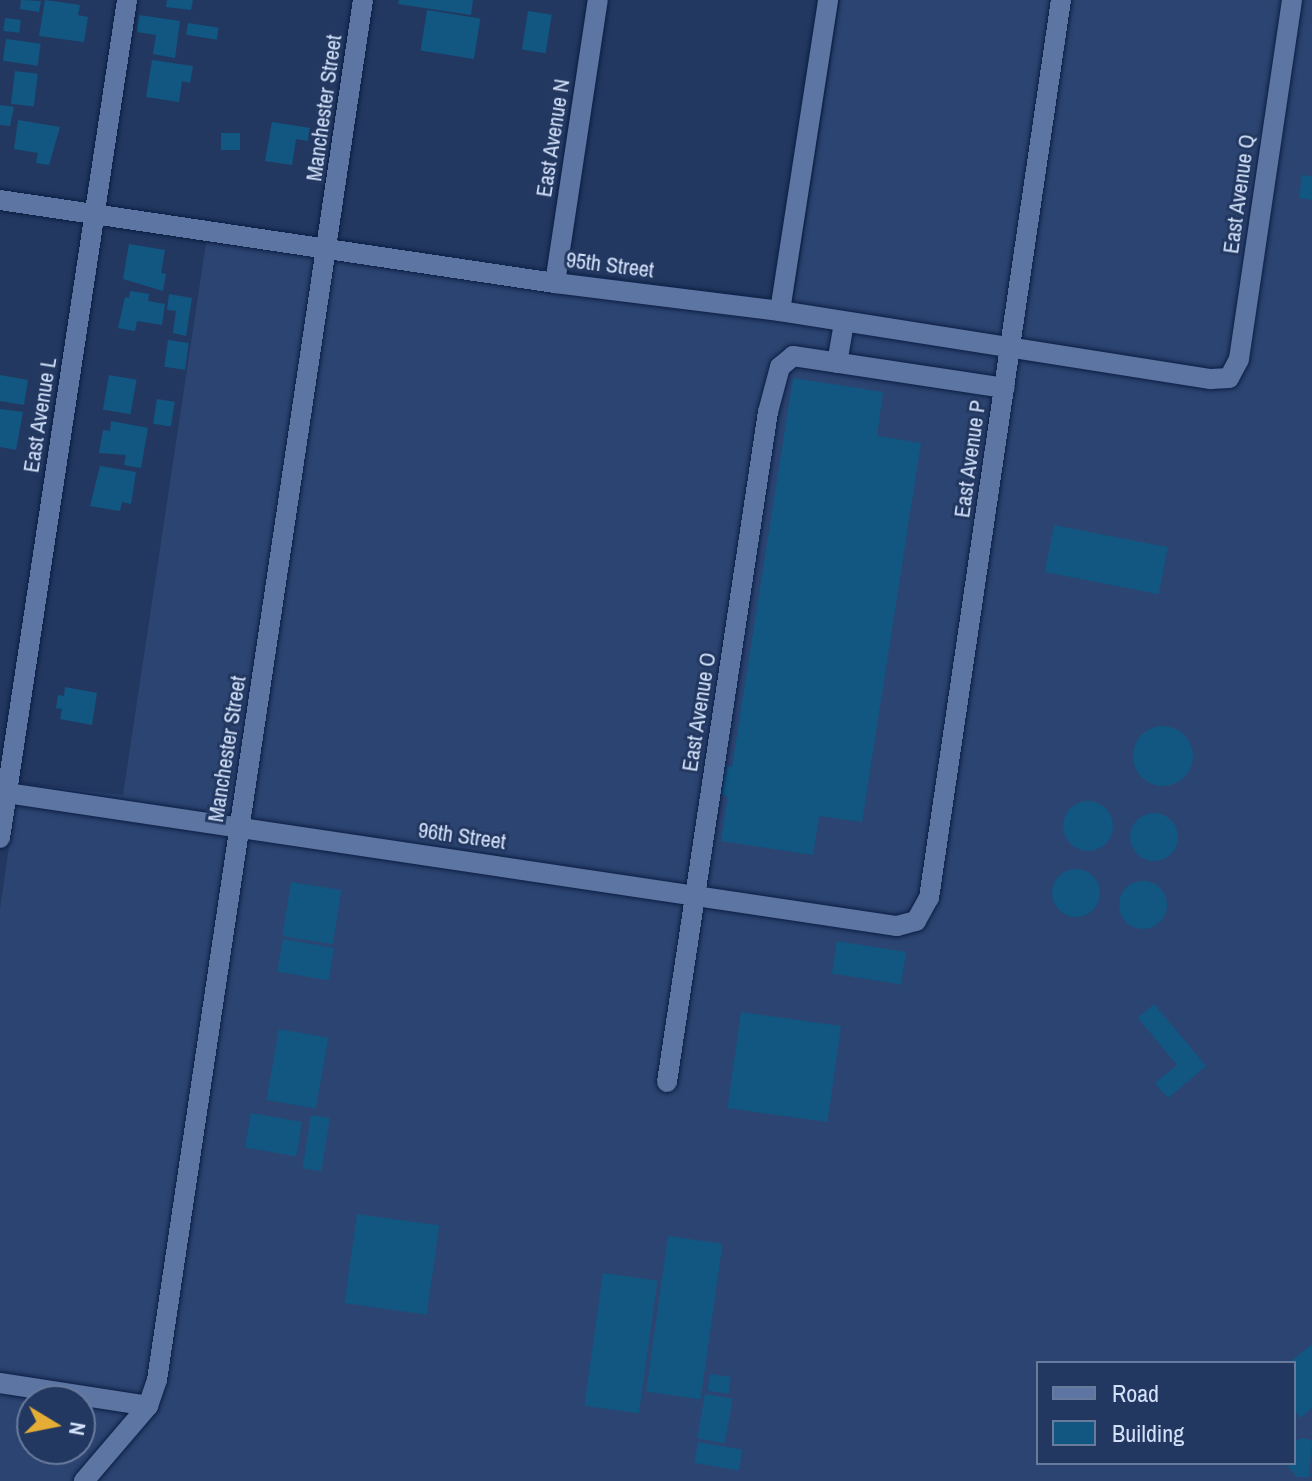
<!DOCTYPE html>
<style>
body{margin:0}
#map{position:relative;width:1312px;height:1481px;overflow:hidden;background:#233860;font-family:"Archivo Narrow",sans-serif}
div>[style]{position:absolute}
[style*='--x']{left:calc(var(--x)*1px);top:calc(var(--y)*1px);width:calc(var(--w)*1px);rotate:calc(var(--a)*1deg)}
.built>*{inset:0;background:#2c4471}
.building>*{inset:0;background:#115782;transform-origin:0 0}
.round{border-radius:50%}
.roads{filter:drop-shadow(0 0 2px #0b1e43) drop-shadow(0 0 2px #0b1e43)}
.minor>*{height:20px;margin:-10px;padding:0 10px;transform-origin:10px;border-radius:10px;background:#5d75a2}
.tertiary>*{height:20px;margin:-10px;padding:0 10px;transform-origin:10px;border-radius:10px;background:#5d75a2}
span{translate:-50% -50%;white-space:nowrap;text-align:center;line-height:1.15;-webkit-text-stroke:6px #233860;paint-order:stroke}
.street-label{font-size:22px;color:#d2e0f9}
.legend{position:absolute;left:1036px;top:1361px;width:260px;height:104px;box-sizing:border-box;background:#233860;border:2px solid #697b9d;margin:0;padding:10px 14px;list-style:none;font-size:24px;color:#d2e0f9}
.legend li{display:flex;align-items:center;gap:16px;height:40px}
.legend b{width:40px;border:2px solid #697b9d}
.north{position:absolute;left:16px;top:1385px;width:80px;height:80px;box-sizing:border-box;background:#233860;border:2px solid #697b9d;border-radius:50%;rotate:100deg;font-size:22px;font-weight:700;line-height:32px;text-align:center;color:#d2e0f9}
.north::after{content:'';display:block;margin:auto;width:28px;height:36px;background:#e5ad35;clip-path:polygon(50% 0,100% 100%,50% 72%,0 100%)}
</style>
<div id="map">
<div class="built">
<i style="clip-path:polygon(evenodd,840px 0,1312px 0,1312px 1481px,0 1481px,0 909px,18px 783px,123px 795px,209px 223px,793px 304px,840px 0,1038px 1363px,1294px 1363px,1294px 1463px,1038px 1463px,1038px 1363px,840px 0,32px 1401px,80px 1401px,80px 1449px,32px 1449px,32px 1401px)"></i>
</div>
<div class="building">
<i style="clip-path:polygon(21px 0,41px 1px,39px 12px,20px 9px)"></i>
<i style="clip-path:polygon(45px 0,80px 5px,78px 15px,88px 17px,84px 42px,39px 36px)"></i>
<i style="clip-path:polygon(167px 0,193px 0,191px 10px,166px 7px)"></i>
<i style="clip-path:polygon(399px 0,473px 0,471px 15px,398px 4px)"></i>
<i style="left:427px;top:10px;width:54px;height:41px;rotate:9deg"></i>
<i style="left:528px;top:11px;width:24px;height:39px;rotate:9deg"></i>
<i style="clip-path:polygon(139px 15px,180px 21px,175px 58px,153px 54px,156px 35px,137px 32px)"></i>
<i style="left:5px;top:18px;width:16px;height:13px;rotate:7deg"></i>
<i style="left:188px;top:23px;width:31px;height:12px;rotate:9deg"></i>
<i style="left:6px;top:39px;width:35px;height:22px;rotate:8deg"></i>
<i style="clip-path:polygon(152px 60px,193px 66px,190px 83px,182px 81px,179px 102px,146px 97px)"></i>
<i style="left:15px;top:71px;width:23px;height:33px;rotate:7deg"></i>
<i style="clip-path:polygon(0 105px,14px 107px,10px 126px,0 125px)"></i>
<i style="clip-path:polygon(18px 120px,60px 127px,49px 165px,36px 163px,38px 153px,14px 149px)"></i>
<i style="clip-path:polygon(272px 122px,310px 128px,308px 141px,296px 139px,292px 165px,265px 161px)"></i>
<i style="left:240px;top:133px;width:17px;height:19px;rotate:90deg"></i>
<i style="clip-path:polygon(1302px 175px,1312px 176px,1312px 200px,1299px 198px)"></i>
<i style="clip-path:polygon(129px 244px,165px 250px,161px 273px,166px 274px,163px 291px,123px 279px)"></i>
<i style="clip-path:polygon(130px 291px,149px 294px,148px 301px,165px 304px,162px 325px,137px 321px,135px 331px,118px 328px,125px 297px,129px 298px)"></i>
<i style="clip-path:polygon(169px 294px,192px 298px,186px 336px,173px 333px,176px 311px,167px 310px)"></i>
<i style="left:168px;top:340px;width:21px;height:27px;rotate:8deg"></i>
<i style="clip-path:polygon(0 375px,28px 380px,24px 405px,0 401px)"></i>
<i style="left:109px;top:375px;width:28px;height:35px;rotate:10deg"></i>
<i style="clip-path:polygon(793px 378px,883px 392px,877px 436px,921px 443px,862px 822px,819px 816px,813px 855px,721px 841px,728px 796px,721px 795px,726px 766px,732px 767px)"></i>
<i style="left:157px;top:399px;width:18px;height:25px;rotate:9deg"></i>
<i style="clip-path:polygon(0 409px,23px 412px,16px 450px,0 447px)"></i>
<i style="clip-path:polygon(111px 421px,148px 428px,141px 468px,124px 465px,126px 455px,99px 453px,103px 430px,110px 431px)"></i>
<i style="clip-path:polygon(100px 466px,136px 472px,131px 504px,122px 502px,120px 511px,90px 506px)"></i>
<i style="left:1054px;top:525px;width:116px;height:48px;rotate:11deg"></i>
<i style="clip-path:polygon(65px 687px,97px 693px,92px 725px,60px 719px,62px 709px,56px 708px,58px 695px,64px 696px)"></i>
<i class="round" style="left:1133px;top:726px;width:60px;height:60px"></i>
<i class="round" style="left:1063px;top:801px;width:50px;height:50px"></i>
<i class="round" style="left:1130px;top:813px;width:48px;height:48px"></i>
<i class="round" style="left:1052px;top:869px;width:48px;height:48px"></i>
<i class="round" style="left:1119px;top:881px;width:48px;height:48px"></i>
<i style="left:291px;top:882px;width:51px;height:55px;rotate:9deg"></i>
<i style="left:283px;top:939px;width:52px;height:33px;rotate:10deg"></i>
<i style="left:837px;top:941px;width:70px;height:33px;rotate:9deg"></i>
<i style="clip-path:polygon(1154px 1004px,1206px 1066px,1168px 1098px,1155px 1083px,1177px 1065px,1138px 1018px)"></i>
<i style="left:741px;top:1012px;width:101px;height:97px;rotate:8deg"></i>
<i style="left:279px;top:1029px;width:50px;height:72px;rotate:10deg"></i>
<i style="left:251px;top:1113px;width:52px;height:35px;rotate:10deg"></i>
<i style="left:311px;top:1115px;width:19px;height:54px;rotate:9deg"></i>
<i style="left:357px;top:1214px;width:83px;height:90px;rotate:8deg"></i>
<i style="left:668px;top:1236px;width:55px;height:157px;rotate:8deg"></i>
<i style="left:603px;top:1273px;width:55px;height:134px;rotate:8deg"></i>
<i style="clip-path:polygon(1312px 1344px,1312px 1408px,1300px 1418px,1294px 1410px,1294px 1363px,1289px 1363px)"></i>
<i style="left:710px;top:1374px;width:21px;height:17px;rotate:8deg"></i>
<i style="left:705px;top:1394px;width:28px;height:45px;rotate:10deg"></i>
<i style="clip-path:polygon(1302px 1438px,1312px 1440px,1309px 1477px,1297px 1477px,1285px 1463px,1294px 1463px,1294px 1442px)"></i>
<i style="left:698px;top:1442px;width:45px;height:21px;rotate:10deg"></i>
</div>
<div class="roads">
<div class="minor">
<i style="--x:0;--y:200;--w:561;--a:8.51"></i>
<i style="--x:555;--y:283;--w:227;--a:7.1"></i>
<i style="--x:780;--y:311;--w:436;--a:9"></i>
<i style="--x:1211;--y:379;--w:18;--a:-3"></i>
<i style="--x:1229;--y:378;--w:21;--a:-62"></i>
<i style="--x:1239;--y:359;--w:363;--a:-81.6"></i>
<i style="--x:555;--y:283;--w:286;--a:-81.4"></i>
<i style="--x:780;--y:311;--w:315;--a:-81.2"></i>
<i style="--x:837;--y:363;--w:41;--a:-80.1"></i>
<i style="--x:0;--y:792;--w:907;--a:8.5"></i>
<i style="--x:897;--y:926;--w:20;--a:-15"></i>
<i style="--x:916;--y:921;--w:26;--a:-61"></i>
<i style="--x:929;--y:898;--w:908;--a:-81.64"></i>
<i style="--x:0;--y:838;--w:848;--a:-81.38"></i>
<i style="--x:667;--y:1082;--w:678;--a:-81.43"></i>
<i style="--x:768;--y:412;--w:47;--a:-75.1"></i>
<i style="--x:780;--y:367;--w:17;--a:-40"></i>
<i style="--x:793;--y:356;--w:214;--a:8.6"></i>
<i style="--x:0;--y:1383;--w:150;--a:8.8"></i>
<i style="--x:148;--y:1406;--w:99;--a:130.5"></i>
</div>
<div class="tertiary">
<i style="--x:148;--y:1406;--w:28;--a:-71"></i>
<i style="--x:157;--y:1380;--w:1395;--a:-81.51"></i>
</div>
</div>
<div class="street-label">
<span style="left:324px;top:108px;rotate:-82deg">Manchester Street</span>
<span style="left:553px;top:138px;rotate:-81deg">East Avenue N</span>
<span style="left:1239px;top:194px;rotate:-82deg">East Avenue Q</span>
<span style="left:610px;top:265px;rotate:7deg">95th Street</span>
<span style="left:40px;top:415px;rotate:-81deg">East Avenue L</span>
<span style="left:970px;top:459px;rotate:-82deg">East Avenue P</span>
<span style="left:699px;top:712px;rotate:-81deg">East Avenue O</span>
<span style="left:227px;top:749px;rotate:-81deg">Manchester Street</span>
<span style="left:462px;top:836px;rotate:8deg">96th Street</span>
</div>
<ul class="legend">
<li><b style="height:10px;background:#5d75a2"></b>Road</li>
<li><b style="height:22px;background:#115782"></b>Building</li>
</ul>
<div class="north">N</div>
</div>
